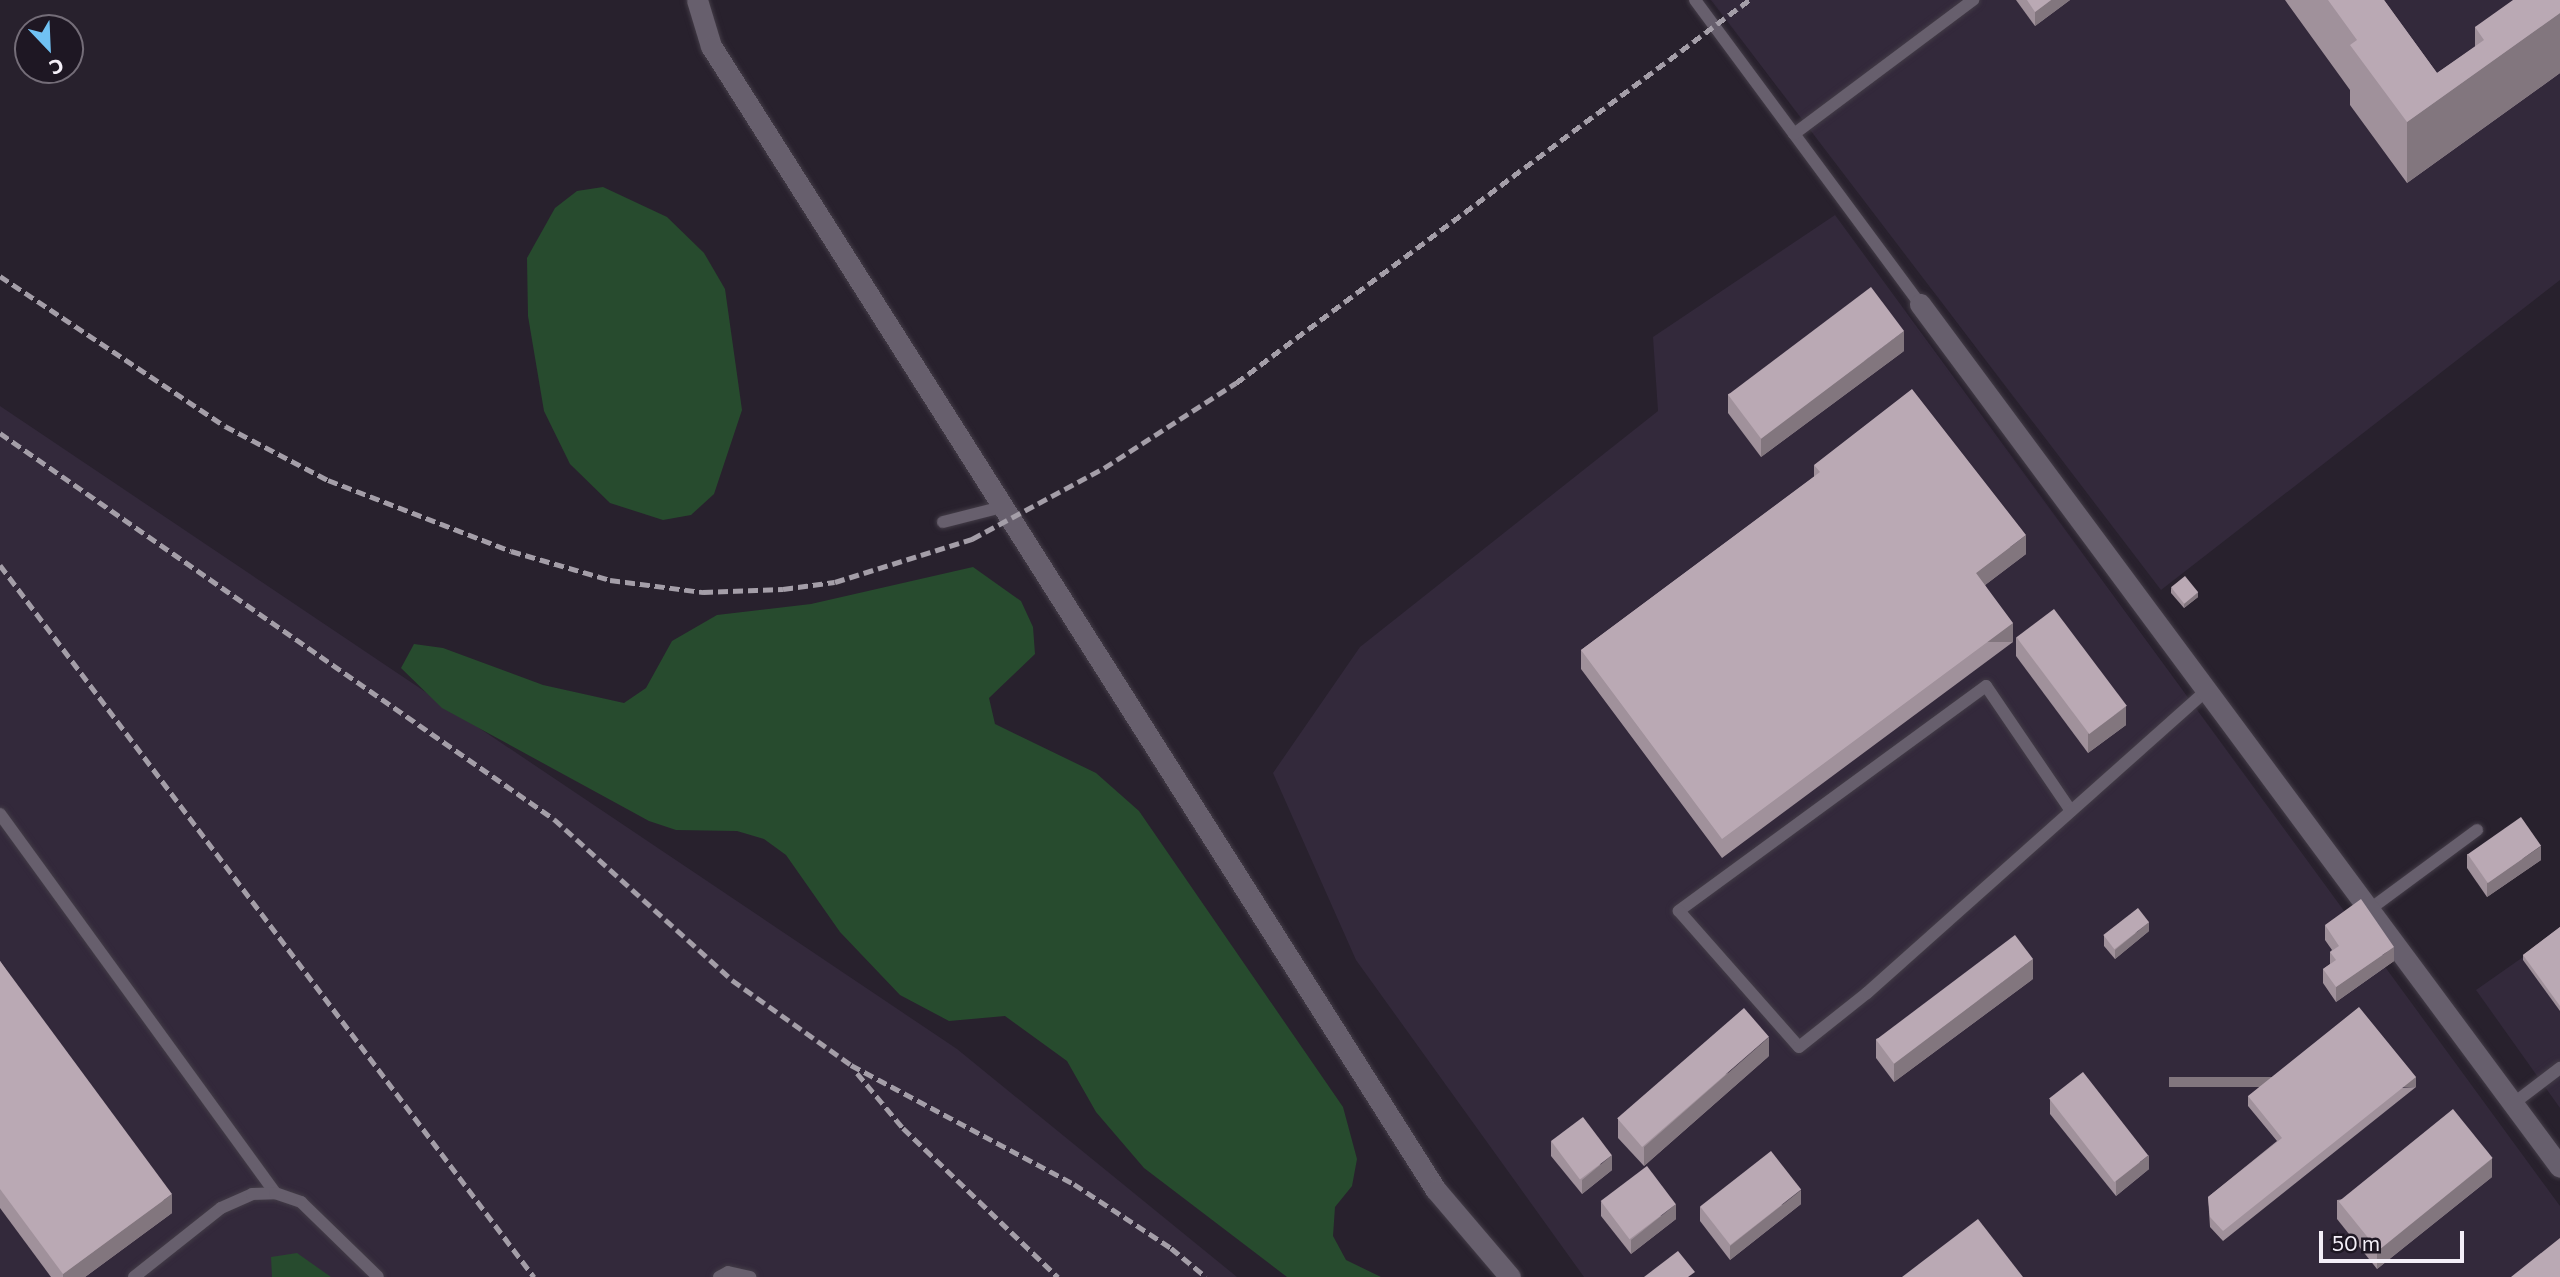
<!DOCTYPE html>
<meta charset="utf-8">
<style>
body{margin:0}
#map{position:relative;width:2560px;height:1277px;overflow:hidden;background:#28212d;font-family:Commissioner,sans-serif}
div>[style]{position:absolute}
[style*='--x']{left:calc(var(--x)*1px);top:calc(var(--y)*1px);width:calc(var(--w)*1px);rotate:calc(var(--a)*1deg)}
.built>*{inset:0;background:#33293b}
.green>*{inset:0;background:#274b2e}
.roads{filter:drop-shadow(0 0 2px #433c47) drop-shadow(0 0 2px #433c47)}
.service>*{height:12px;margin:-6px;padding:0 6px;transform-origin:6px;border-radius:6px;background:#675f6d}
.minor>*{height:21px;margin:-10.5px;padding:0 10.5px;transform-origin:10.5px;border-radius:10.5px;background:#675f6d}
.rail>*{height:5px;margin-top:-2.5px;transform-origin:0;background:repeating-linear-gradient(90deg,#a49ea8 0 10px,transparent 0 15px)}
.wall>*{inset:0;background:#a0919b}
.shaded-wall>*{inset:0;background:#82767e;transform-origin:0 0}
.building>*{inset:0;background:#baa9b4;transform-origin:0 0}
span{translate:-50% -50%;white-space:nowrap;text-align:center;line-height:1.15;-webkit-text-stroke:7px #1e1723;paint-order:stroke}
.north{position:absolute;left:14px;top:14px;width:70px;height:70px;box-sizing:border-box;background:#1e1723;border:2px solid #746d78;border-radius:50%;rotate:157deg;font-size:19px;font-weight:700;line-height:28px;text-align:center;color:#f4eff8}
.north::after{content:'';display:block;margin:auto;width:24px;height:32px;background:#70c2f4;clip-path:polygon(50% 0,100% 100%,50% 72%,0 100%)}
.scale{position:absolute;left:2319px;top:1231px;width:145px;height:32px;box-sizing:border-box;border:4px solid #f4eff8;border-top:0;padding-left:9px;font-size:21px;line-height:24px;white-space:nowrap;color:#f4eff8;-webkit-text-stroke:5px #1e1723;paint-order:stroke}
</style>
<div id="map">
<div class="built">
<i style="clip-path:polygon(1711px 0,2560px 0,2560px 280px,2161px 590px)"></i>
<i style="clip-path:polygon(1835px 215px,2560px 1206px,2560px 1277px,1584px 1277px,1356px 960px,1273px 773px,1360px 647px,1658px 411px,1653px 337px)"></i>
<i style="clip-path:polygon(0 406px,957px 1049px,1237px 1277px,0 1277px)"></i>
<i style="clip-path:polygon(2560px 931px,2560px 1108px,2476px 990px)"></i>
</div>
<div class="green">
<i style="clip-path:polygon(603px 187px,667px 217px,704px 253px,725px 289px,742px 410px,714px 494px,691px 515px,663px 520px,610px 503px,570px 464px,544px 411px,528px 316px,527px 258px,555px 208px,577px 191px)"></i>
<i style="clip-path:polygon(973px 567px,1021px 601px,1033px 627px,1035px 654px,989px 698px,995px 724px,1096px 773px,1139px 811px,1343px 1107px,1357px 1159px,1352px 1186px,1335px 1207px,1333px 1236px,1346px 1260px,1381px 1277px,1287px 1277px,1144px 1168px,1096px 1112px,1067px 1061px,1005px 1016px,949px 1021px,900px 995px,840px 932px,786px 855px,764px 839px,737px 831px,676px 830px,649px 821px,442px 708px,401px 668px,414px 644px,443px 648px,543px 685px,624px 703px,646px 688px,672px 641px,717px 615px,811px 604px)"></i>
<i style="clip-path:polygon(297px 1253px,331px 1277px,272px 1277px,271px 1257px)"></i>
</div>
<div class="roads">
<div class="service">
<i style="--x:1695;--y:0;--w:378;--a:53.5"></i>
<i style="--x:1794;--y:134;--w:224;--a:-36.8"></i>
<i style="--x:943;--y:522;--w:61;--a:-14.3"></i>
<i style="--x:2071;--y:811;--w:151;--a:-124.2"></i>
<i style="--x:1986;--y:686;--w:381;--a:143.8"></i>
<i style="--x:1679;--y:911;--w:181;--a:48.6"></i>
<i style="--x:1799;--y:1047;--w:87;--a:-38.5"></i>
<i style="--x:1867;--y:993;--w:455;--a:-41.7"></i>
<i style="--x:0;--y:814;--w:468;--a:54"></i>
<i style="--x:2370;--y:909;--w:133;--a:-36.4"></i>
<i style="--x:2514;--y:1103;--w:58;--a:-37.3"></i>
<i style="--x:134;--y:1277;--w:111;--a:-38.4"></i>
<i style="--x:221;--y:1208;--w:34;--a:-24"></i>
<i style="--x:252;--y:1194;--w:23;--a:-2"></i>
<i style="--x:275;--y:1193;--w:28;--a:19"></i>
<i style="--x:301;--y:1202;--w:107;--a:44.2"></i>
<i style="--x:719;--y:1277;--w:10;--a:-29"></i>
<i style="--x:728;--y:1272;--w:23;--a:13"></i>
</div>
<div class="minor">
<i style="--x:697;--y:0;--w:48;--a:73.1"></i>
<i style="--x:711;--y:46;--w:1354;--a:57.64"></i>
<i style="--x:1436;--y:1190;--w:114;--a:49.6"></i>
<i style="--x:1920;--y:304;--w:1074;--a:53.44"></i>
</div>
</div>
<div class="rail">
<i style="--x:0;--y:276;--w:270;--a:33.7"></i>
<i style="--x:225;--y:426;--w:116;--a:27.7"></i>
<i style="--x:328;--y:480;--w:196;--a:21.2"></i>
<i style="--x:511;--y:551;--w:103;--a:16.3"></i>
<i style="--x:610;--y:580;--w:94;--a:7.4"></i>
<i style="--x:703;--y:592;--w:80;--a:-2.1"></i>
<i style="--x:783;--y:589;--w:52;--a:-7.7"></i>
<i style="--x:835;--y:582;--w:144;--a:-17.4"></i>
<i style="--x:972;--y:539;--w:150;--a:-28.3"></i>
<i style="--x:1104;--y:468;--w:157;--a:-32.8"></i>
<i style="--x:1236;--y:383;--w:640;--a:-36.74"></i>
<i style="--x:0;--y:433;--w:675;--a:34.87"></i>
<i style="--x:554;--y:819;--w:240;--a:42.1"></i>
<i style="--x:732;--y:980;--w:146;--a:35.5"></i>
<i style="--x:851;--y:1065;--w:253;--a:28.1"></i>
<i style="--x:1074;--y:1184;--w:116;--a:33.4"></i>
<i style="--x:1171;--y:1248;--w:45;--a:39.6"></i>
<i style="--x:0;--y:565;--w:890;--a:53.13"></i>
<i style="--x:857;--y:1073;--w:72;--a:50.1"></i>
<i style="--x:903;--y:1128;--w:215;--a:43.9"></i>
</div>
<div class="wall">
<i style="clip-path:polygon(2016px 0,2070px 0,2035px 26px)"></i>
<i style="clip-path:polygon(2285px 0,2384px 0,2437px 73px,2475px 47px,2475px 27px,2560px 0,2560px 73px,2407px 183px,2350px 105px,2350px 90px)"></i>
<i style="clip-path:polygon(1904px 351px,1761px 457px,1728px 413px,1728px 394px)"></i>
<i style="clip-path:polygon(1814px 465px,2026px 554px,1985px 585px,2013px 642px,1722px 858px,1581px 669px,1581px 650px,1814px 477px)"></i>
<i style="clip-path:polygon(2171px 588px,2198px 597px,2184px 608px,2171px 593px)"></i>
<i style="clip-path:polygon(2016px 637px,2126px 725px,2088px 753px,2016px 656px)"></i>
<i style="clip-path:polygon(2467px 854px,2541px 860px,2487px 897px,2467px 868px)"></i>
<i style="clip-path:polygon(2325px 925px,2394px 961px,2336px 1002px,2323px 983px,2323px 969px,2330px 964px,2330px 952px,2332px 950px,2325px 940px)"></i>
<i style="clip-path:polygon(2560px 927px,2560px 1011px,2523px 960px,2523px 955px)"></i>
<i style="clip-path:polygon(2149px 931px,2115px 959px,2104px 946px,2104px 936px)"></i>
<i style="clip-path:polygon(0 961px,172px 1213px,85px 1277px,51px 1277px,0 1208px)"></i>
<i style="clip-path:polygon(2033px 979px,1894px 1082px,1876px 1058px,1876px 1039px)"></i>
<i style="clip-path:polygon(1769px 1056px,1644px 1166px,1618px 1138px,1618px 1119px)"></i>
<i style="clip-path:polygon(2416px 1087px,2223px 1241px,2210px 1227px,2208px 1197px,2277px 1141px,2248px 1106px,2248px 1096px)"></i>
<i style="clip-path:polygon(2050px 1099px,2149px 1169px,2116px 1196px,2050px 1114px)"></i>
<i style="clip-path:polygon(1551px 1141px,1612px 1170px,1582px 1194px,1551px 1156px)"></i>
<i style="clip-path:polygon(2492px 1177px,2377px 1269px,2337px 1219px,2337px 1200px)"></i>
<i style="clip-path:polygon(1601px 1202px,1676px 1219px,1631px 1254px,1601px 1216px)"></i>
<i style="clip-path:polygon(1801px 1204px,1730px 1260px,1700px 1221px,1700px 1207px)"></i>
</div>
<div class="shaded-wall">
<i style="clip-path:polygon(2051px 0,2070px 0,2035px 26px,2035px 12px)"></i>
<i style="clip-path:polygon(2560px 13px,2560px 73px,2407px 183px,2407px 122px)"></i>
<i style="clip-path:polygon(1904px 331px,1904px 351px,1761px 457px,1761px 438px)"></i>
<i style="clip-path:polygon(2026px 535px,2026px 554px,1976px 592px,1976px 573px)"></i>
<i style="clip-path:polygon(2198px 592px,2198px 597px,2184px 608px,2184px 603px)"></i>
<i style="left:2013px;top:623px;width:19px;height:362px;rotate:90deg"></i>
<i style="clip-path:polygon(2126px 706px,2126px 725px,2088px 753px,2088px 734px)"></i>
<i style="clip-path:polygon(2541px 846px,2541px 860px,2487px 897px,2487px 883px)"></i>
<i style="clip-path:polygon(2149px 922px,2149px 931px,2115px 959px,2115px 950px)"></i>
<i style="clip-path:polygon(2394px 947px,2394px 961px,2336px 1002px,2336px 987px)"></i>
<i style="clip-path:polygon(2033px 959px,2033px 979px,1894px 1082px,1894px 1063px)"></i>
<i style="clip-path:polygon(1769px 1037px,1769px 1056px,1644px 1166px,1644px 1147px)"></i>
<i style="left:2416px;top:1077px;width:10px;height:247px;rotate:90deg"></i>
<i style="clip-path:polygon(1612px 1155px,1612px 1170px,1582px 1194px,1582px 1180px)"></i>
<i style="clip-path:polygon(2149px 1155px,2149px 1169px,2116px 1196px,2116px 1181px)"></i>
<i style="clip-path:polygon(2492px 1158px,2492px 1177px,2377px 1269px,2377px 1250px)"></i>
<i style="clip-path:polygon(1801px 1190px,1801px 1204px,1730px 1260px,1730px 1246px)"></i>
<i style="clip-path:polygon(172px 1194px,172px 1213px,85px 1277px,63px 1277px,63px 1274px)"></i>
<i style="clip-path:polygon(1676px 1204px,1676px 1219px,1631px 1254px,1631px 1240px)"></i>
</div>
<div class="building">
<i style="clip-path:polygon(2027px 0,2051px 0,2035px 12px)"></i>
<i style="clip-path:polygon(2328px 0,2384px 0,2437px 73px,2484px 40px,2475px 27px,2513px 0,2560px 0,2560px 13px,2407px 122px,2350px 45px,2357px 40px)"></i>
<i style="left:1871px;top:287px;width:55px;height:179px;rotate:53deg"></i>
<i style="clip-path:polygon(1912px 389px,2026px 535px,1976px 573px,2013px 623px,1722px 839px,1581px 650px,1820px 472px,1814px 465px)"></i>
<i style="left:2185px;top:576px;width:21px;height:18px;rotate:51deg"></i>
<i style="left:2054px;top:609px;width:121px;height:47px;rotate:53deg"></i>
<i style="left:2521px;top:817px;width:35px;height:65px;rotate:55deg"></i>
<i style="clip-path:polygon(2361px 899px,2394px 947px,2336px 987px,2323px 969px,2336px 960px,2330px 952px,2339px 946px,2325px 925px)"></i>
<i style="left:2138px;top:908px;width:18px;height:44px;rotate:52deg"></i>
<i style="clip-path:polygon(2560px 927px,2560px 1006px,2523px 955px)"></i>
<i style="left:2015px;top:935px;width:30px;height:174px;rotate:53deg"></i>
<i style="clip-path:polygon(0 961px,172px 1194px,63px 1274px,0 1189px)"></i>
<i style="clip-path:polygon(2359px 1007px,2416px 1077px,2223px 1231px,2210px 1217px,2208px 1197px,2282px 1138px,2248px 1096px)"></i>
<i style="left:1744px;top:1008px;width:38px;height:168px;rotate:49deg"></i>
<i style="left:2083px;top:1072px;width:106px;height:43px;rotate:52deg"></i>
<i style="left:2453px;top:1109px;width:63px;height:147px;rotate:51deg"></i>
<i style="left:1583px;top:1117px;width:48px;height:40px;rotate:53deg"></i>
<i style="left:1771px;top:1151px;width:49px;height:90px;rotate:52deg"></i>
<i style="left:1647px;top:1166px;width:48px;height:58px;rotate:53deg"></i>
<i style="clip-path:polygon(1978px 1219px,2023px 1277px,1902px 1277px)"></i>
<i style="clip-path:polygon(2560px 1238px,2560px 1277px,2511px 1277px)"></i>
<i style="clip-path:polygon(1678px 1251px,1695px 1272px,1688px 1277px,1644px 1277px)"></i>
</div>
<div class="north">С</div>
<div class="scale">50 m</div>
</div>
